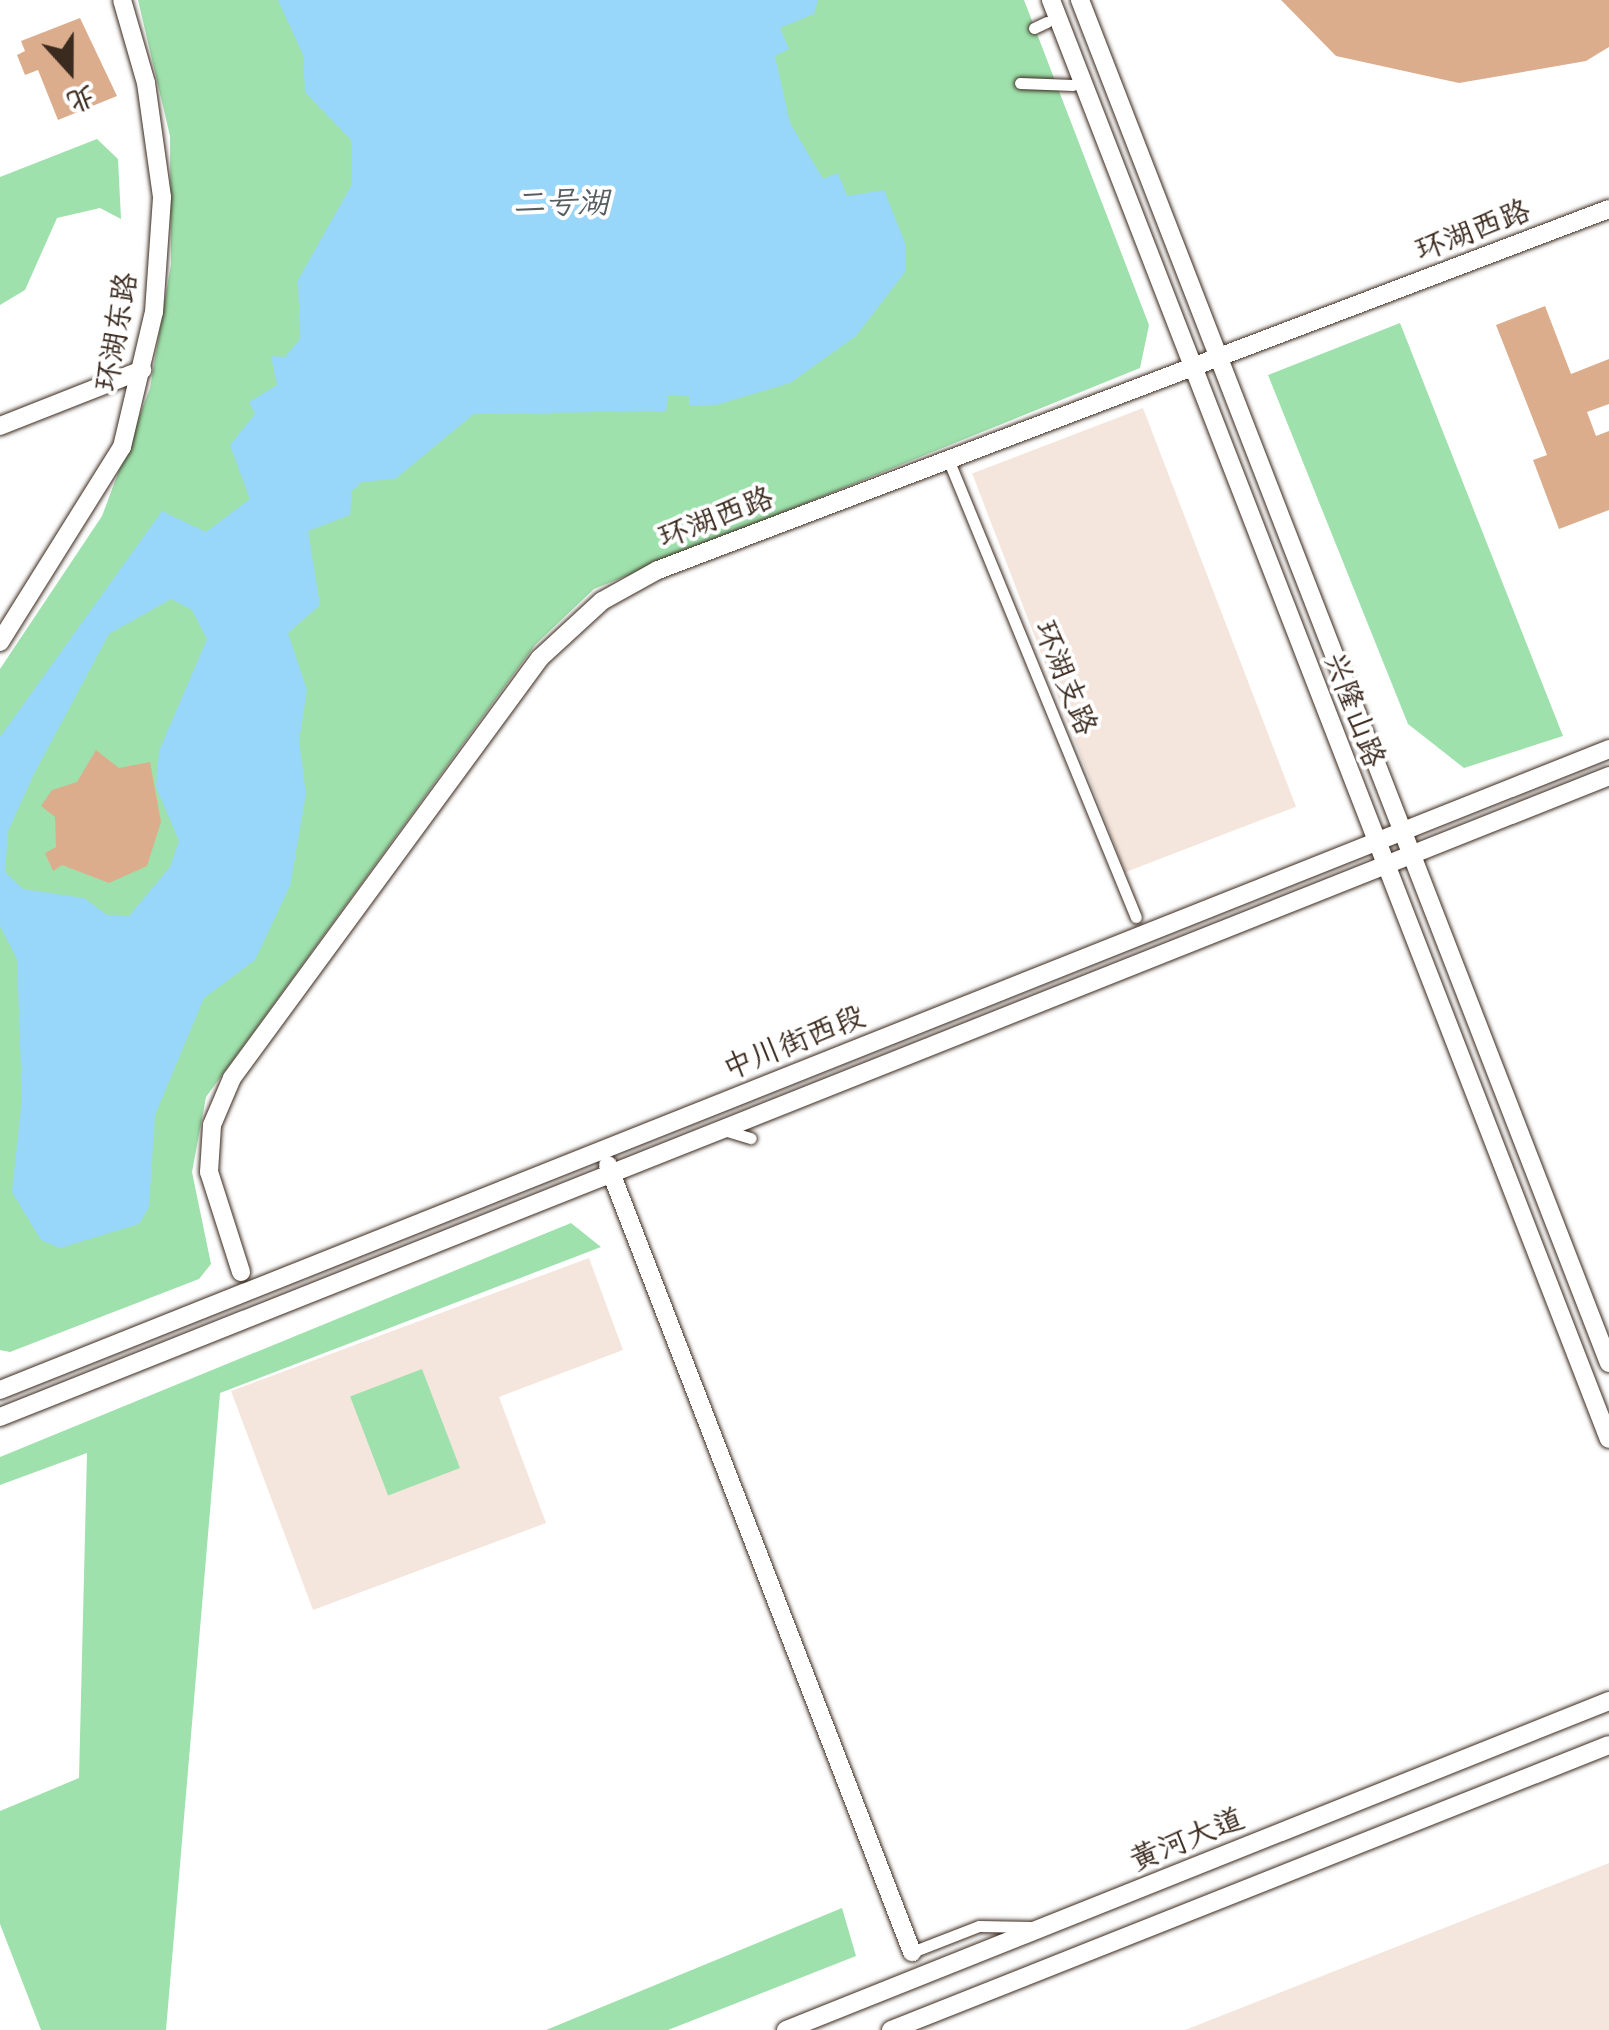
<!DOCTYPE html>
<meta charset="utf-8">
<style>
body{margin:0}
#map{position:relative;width:1609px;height:2030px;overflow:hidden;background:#fff;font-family:Pangolin,"LXGW WenKai TC",sans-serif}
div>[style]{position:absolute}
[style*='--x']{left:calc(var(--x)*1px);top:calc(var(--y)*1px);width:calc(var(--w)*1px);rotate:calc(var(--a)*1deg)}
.built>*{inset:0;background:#f4e6dd;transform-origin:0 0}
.green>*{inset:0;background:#9ee1ac;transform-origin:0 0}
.water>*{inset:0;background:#98d7fa}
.building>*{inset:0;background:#dcad8d}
.roads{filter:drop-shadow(0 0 2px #3b2a1e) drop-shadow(0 0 2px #3b2a1e)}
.street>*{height:11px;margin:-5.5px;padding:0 5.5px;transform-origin:5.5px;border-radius:5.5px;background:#fff}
.secondary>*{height:18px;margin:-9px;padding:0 9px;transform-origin:9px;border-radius:9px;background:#fff}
.primary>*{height:18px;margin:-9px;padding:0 9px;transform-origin:9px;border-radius:9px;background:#fff}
span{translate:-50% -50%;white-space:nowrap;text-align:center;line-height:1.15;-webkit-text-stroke:8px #fff;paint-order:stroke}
.street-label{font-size:30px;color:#3b2a1e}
.water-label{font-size:32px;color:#575e60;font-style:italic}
.north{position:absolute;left:20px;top:20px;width:100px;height:100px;-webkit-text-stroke:8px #fff;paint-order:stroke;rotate:159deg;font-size:28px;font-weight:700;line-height:40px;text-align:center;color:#3b2a1e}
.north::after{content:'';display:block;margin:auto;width:35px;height:45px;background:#3b2a1e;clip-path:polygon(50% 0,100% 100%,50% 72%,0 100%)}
</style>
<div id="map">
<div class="built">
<i style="left:1143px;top:408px;width:427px;height:183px;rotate:69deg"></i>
<i style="clip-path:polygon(589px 1258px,623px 1350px,499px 1397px,546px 1523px,313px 1610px,231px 1391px)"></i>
<i style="clip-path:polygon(1609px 1863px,1609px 2030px,1185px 2030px)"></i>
</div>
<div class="green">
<i style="clip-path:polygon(138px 0,1024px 0,1149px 325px,1140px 368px,594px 589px,535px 645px,206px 1097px,192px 1172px,211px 1264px,199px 1279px,10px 1352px,0 1350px,0 669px,102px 516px,150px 388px,171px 264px,170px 136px)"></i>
<i style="clip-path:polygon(97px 139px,118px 159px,121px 219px,100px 208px,57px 218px,25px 290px,0 305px,0 177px)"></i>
<i style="clip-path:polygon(1400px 323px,1563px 736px,1464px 768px,1408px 724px,1268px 375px)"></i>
<i style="clip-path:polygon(571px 1223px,601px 1247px,220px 1393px,166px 2030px,41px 2030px,0 1924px,0 1811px,79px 1778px,87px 1453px,0 1485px,0 1457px)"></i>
<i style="left:422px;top:1369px;width:106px;height:77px;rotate:69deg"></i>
<i style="clip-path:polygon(842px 1908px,856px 1956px,668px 2030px,546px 2030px)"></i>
</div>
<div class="water">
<i style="clip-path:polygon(evenodd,278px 0,818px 0,814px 14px,780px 28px,789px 49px,775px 56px,790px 123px,823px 179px,838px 173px,847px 196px,884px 190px,905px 243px,905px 272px,856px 336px,790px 383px,716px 405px,689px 406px,689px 396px,668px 395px,666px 411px,474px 414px,395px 479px,362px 482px,352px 491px,350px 515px,308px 531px,320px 605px,288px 633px,307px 690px,299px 741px,306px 794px,290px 886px,255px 960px,204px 998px,155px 1115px,149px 1207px,139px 1224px,60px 1248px,41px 1240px,12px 1192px,22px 1098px,17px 959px,0 926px,0 737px,162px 511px,206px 532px,250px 499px,230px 445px,255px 414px,249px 402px,277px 385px,271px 356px,285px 357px,300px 339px,298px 280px,351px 186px,351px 140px,305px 92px,303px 55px,278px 0,171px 599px,192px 610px,207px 639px,159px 751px,156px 787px,179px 841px,170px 867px,129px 916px,107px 915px,84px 898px,23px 889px,5px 872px,8px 831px,34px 774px,109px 634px,171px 599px)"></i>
</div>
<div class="building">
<i style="clip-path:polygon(1281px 0,1609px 0,1609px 47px,1586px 61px,1459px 83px,1336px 56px)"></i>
<i style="clip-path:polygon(80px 18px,117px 96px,58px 120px,38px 70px,25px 75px,17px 55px,25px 51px,21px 41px)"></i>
<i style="clip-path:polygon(1545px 306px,1571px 374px,1609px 359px,1609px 404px,1587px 412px,1596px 436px,1609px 431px,1609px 510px,1559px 529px,1533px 460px,1547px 455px,1496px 325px)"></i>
<i style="clip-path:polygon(96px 750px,119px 768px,150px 762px,161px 822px,147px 866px,109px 883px,62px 865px,53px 871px,45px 853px,56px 847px,55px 817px,41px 806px,52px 790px,77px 782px)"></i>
</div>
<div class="roads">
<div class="street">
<i style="--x:1034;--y:28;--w:14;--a:-25"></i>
<i style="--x:1020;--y:83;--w:53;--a:2.2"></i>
<i style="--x:948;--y:459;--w:495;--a:67.7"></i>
<i style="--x:721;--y:1129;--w:31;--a:17"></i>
<i style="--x:912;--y:1952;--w:72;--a:-21.2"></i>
<i style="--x:979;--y:1926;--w:53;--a:1.1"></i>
</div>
<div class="secondary">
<i style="--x:1051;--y:0;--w:1543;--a:68.81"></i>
<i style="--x:1080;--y:0;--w:1462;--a:68.79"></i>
<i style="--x:0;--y:426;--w:153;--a:-21.5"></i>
<i style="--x:0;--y:642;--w:230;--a:-58"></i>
<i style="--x:122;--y:447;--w:139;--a:-76.7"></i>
<i style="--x:154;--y:312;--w:115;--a:-86"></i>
<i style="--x:162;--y:197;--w:115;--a:-98"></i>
<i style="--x:146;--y:83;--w:86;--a:-106.1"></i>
<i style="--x:608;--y:1165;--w:844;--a:68.88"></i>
<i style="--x:241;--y:1272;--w:105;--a:-107.7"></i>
<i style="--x:209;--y:1172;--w:47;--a:-86.3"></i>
<i style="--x:212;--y:1125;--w:51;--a:-66.9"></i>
<i style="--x:232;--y:1078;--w:521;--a:-53.75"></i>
<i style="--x:540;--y:658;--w:84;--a:-42.6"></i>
<i style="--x:602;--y:601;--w:64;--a:-29"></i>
<i style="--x:658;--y:570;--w:1017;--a:-20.79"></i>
<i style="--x:0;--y:1390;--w:1732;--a:-21.72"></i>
<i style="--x:0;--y:1417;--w:1732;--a:-21.72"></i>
</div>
<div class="primary">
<i style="--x:786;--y:2030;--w:886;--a:-21.79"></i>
<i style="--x:891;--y:2030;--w:772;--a:-21.65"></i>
</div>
</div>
<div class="street-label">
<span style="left:1473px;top:231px;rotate:-21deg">环湖西路</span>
<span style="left:117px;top:332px;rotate:-80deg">环湖东路</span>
<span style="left:716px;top:518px;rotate:-21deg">环湖西路</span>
<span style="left:1065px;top:678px;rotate:68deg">环湖支路</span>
<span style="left:1354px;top:710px;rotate:69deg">兴隆山路</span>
<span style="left:794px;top:1043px;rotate:-22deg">中川街西段</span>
<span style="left:1187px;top:1840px;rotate:-22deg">黄河大道</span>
</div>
<div class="water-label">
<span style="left:561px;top:203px">二号湖</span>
</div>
<div class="north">北</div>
</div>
